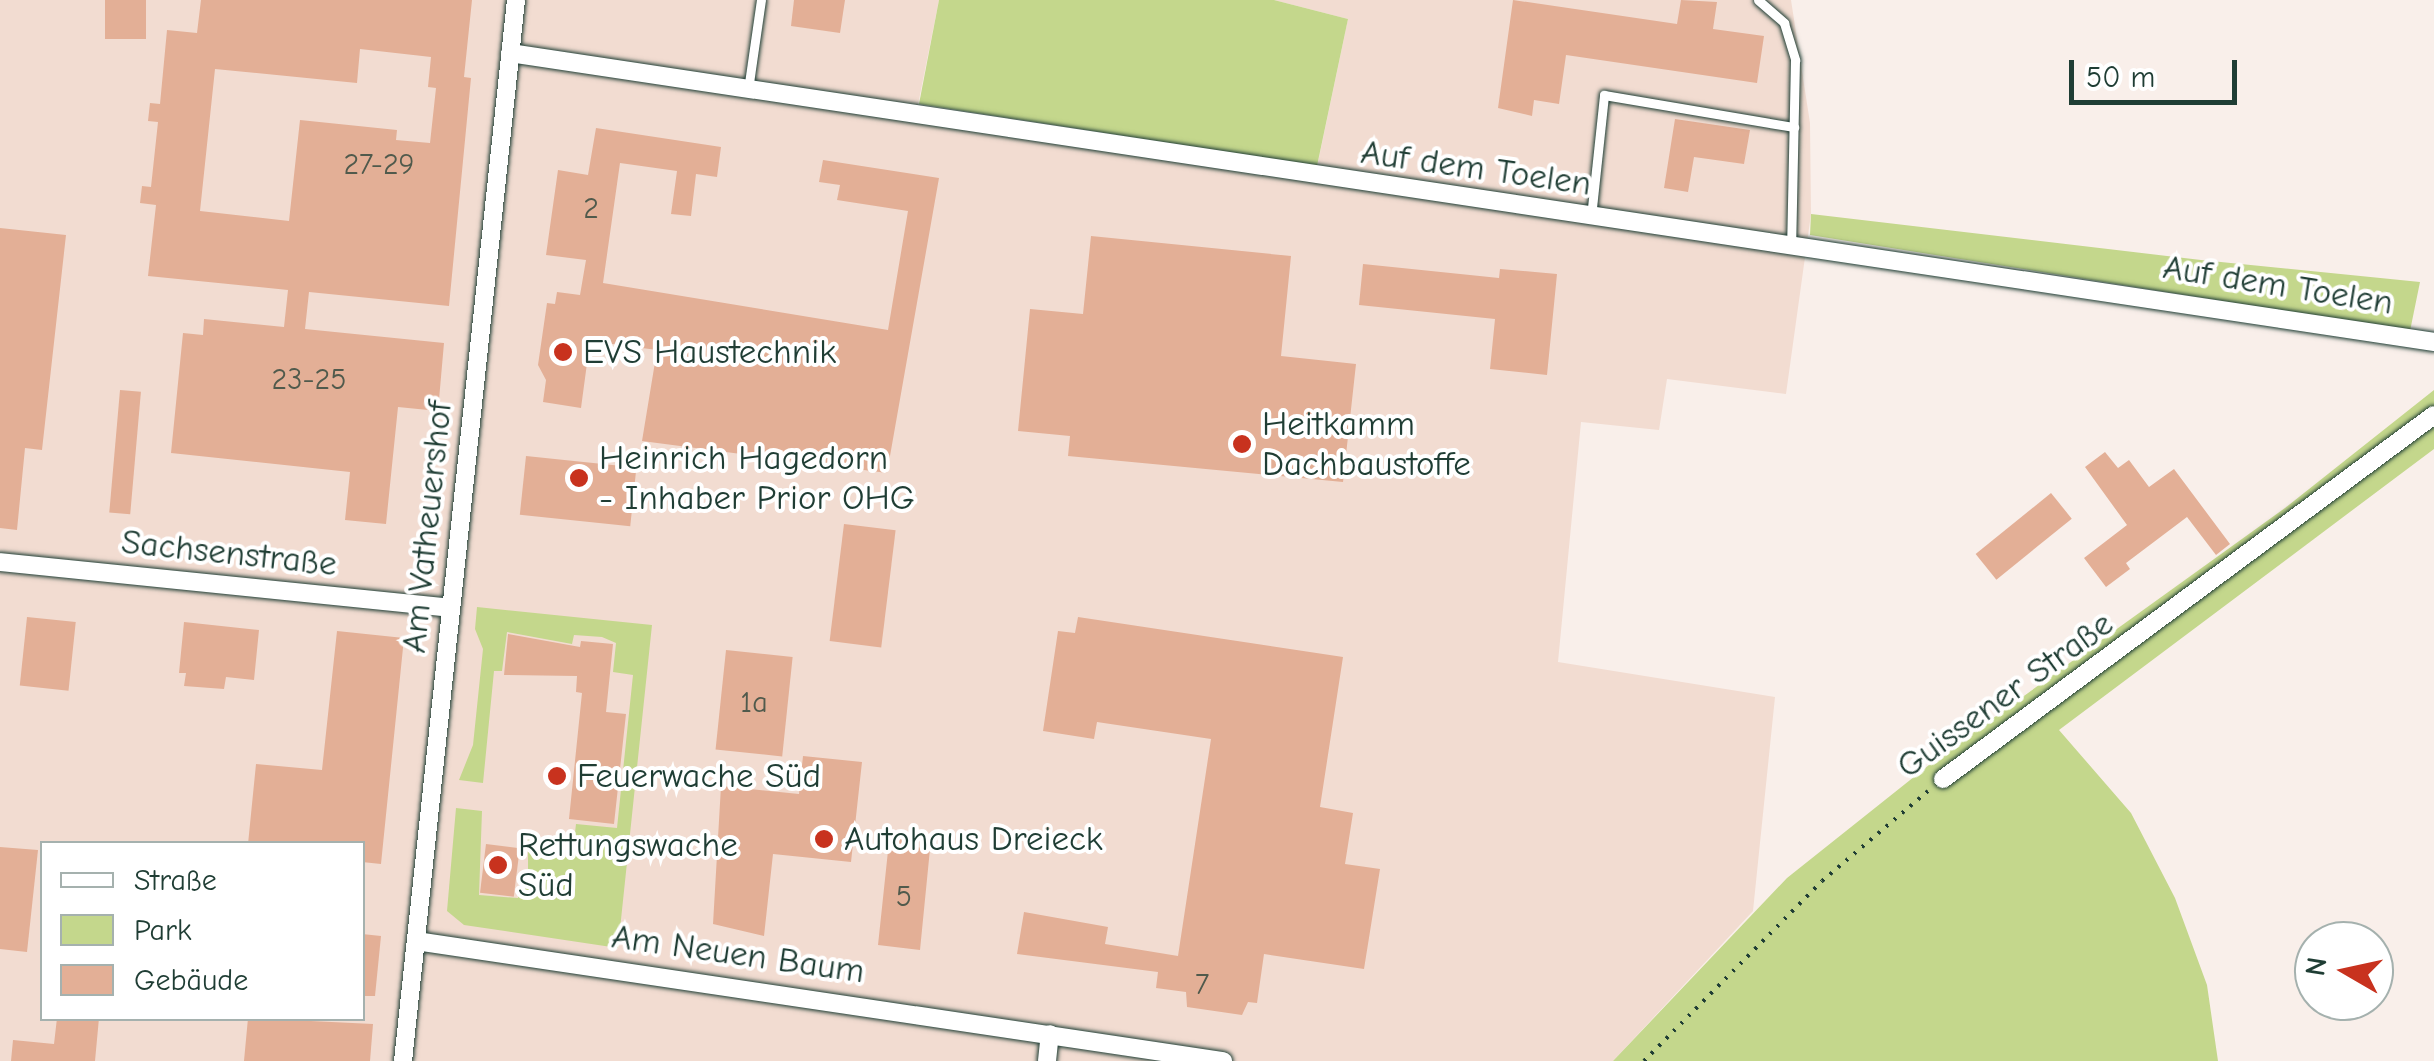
<!DOCTYPE html>
<meta charset="utf-8">
<style>
body{margin:0}
#map{position:relative;width:2434px;height:1061px;overflow:hidden;background:#f9efea;font-family:"Comic Neue",sans-serif}
div>[style]{position:absolute}
[style*='--x']{left:calc(var(--x)*1px);top:calc(var(--y)*1px);width:calc(var(--w)*1px);rotate:calc(var(--a)*1deg)}
.built>*{inset:0;background:#f2dcd1}
.green>*{inset:0;background:#c4d78c}
.building>*{inset:0;background:#e3af96;transform-origin:0 0}
.path>*{height:4px;margin-top:-2px;transform-origin:0;background:repeating-linear-gradient(90deg,#1f3d34 0 2.5px,transparent 0 10.5px)}
.roads{filter:drop-shadow(0 0 2px #1f3d34) drop-shadow(0 0 2px #1f3d34)}
.service>*{height:9px;margin:-4.5px;padding:0 4.5px;transform-origin:4.5px;border-radius:4.5px;background:#fff}
.minor>*{height:18px;margin:-9px;padding:0 9px;transform-origin:9px;border-radius:9px;background:#fff}
.dots>*{width:28px;height:28px;translate:-50% -50%;box-sizing:border-box;border:5px solid #fff;border-radius:50%}
span{translate:-50% -50%;white-space:nowrap;text-align:center;line-height:1.15;-webkit-text-stroke:8px #fff;paint-order:stroke}
.number-label{font-size:30px;color:#505a4c}
.number-label span{-webkit-text-stroke-width:0}
.street-label{font-size:35px;color:#1f3d34}
.poi-label{font-size:35px;color:#1f3d34}
.left{translate:0 -50%;text-align:left}
.legend{position:absolute;left:40px;top:841px;width:325px;height:180px;box-sizing:border-box;background:#fff;border:2px solid #a5b1ae;margin:0;padding:12px 18px;list-style:none;font-size:30px;color:#1f3d34}
.legend li{display:flex;align-items:center;gap:20px;height:50px}
.legend b{width:50px;border:2px solid #a5b1ae}
.north{position:absolute;left:2294px;top:921px;width:100px;height:100px;box-sizing:border-box;background:#fff;border:2px solid #a5b1ae;border-radius:50%;rotate:279deg;font-size:28px;font-weight:700;line-height:40px;text-align:center;color:#1f3d34}
.north::after{content:'';display:block;margin:auto;width:35px;height:45px;background:#c8321e;clip-path:polygon(50% 0,100% 100%,50% 72%,0 100%)}
.scale{position:absolute;left:2069px;top:60px;width:168px;height:45px;box-sizing:border-box;border:5px solid #1f3d34;border-top:0;padding-left:12px;font-size:30px;line-height:35px;white-space:nowrap;color:#1f3d34;-webkit-text-stroke:8px #fff;paint-order:stroke}
</style>
<div id="map">
<div class="built">
<i style="clip-path:polygon(evenodd,0 0,939px 0,918px 105px,1317px 167px,1348px 19px,1274px 0,1791px 0,1810px 123px,1811px 214px,1786px 394px,1667px 379px,1659px 430px,1581px 422px,1558px 662px,1775px 697px,1753px 911px,1613px 1061px,0 1061px,0 0,42px 844px,362px 844px,362px 1018px,42px 1018px,42px 844px)"></i>
</div>
<div class="green">
<i style="clip-path:polygon(939px 0,1274px 0,1348px 19px,1317px 166px,919px 104px)"></i>
<i style="clip-path:polygon(1811px 214px,2201px 260px,2420px 282px,2410px 331px,1810px 235px)"></i>
<i style="clip-path:polygon(2434px 390px,2434px 449px,2059px 730px,2131px 813px,2175px 898px,2207px 985px,2218px 1061px,1613px 1061px,1787px 878px,1939px 757px,2285px 508px)"></i>
<i style="clip-path:polygon(477px 607px,652px 625px,618px 948px,464px 925px,447px 911px,456px 808px,482px 811px,479px 895px,518px 898px,521px 875px,528px 875px,528px 837px,550px 839px,549px 854px,572px 858px,576px 824px,617px 828px,633px 675px,613px 672px,616px 643px,602px 637px,574px 635px,572px 644px,507px 632px,502px 671px,494px 671px,483px 783px,459px 780px,473px 745px,483px 649px,475px 629px)"></i>
</div>
<div class="building">
<i style="left:105px;top:0;width:41px;height:39px"></i>
<i style="clip-path:polygon(evenodd,201px 0,472px 0,464px 77px,471px 78px,449px 306px,309px 292px,305px 329px,444px 343px,438px 411px,398px 407px,386px 524px,345px 520px,350px 472px,171px 453px,183px 333px,203px 335px,204px 319px,284px 327px,288px 290px,148px 276px,156px 205px,140px 203px,142px 186px,151px 187px,158px 122px,148px 121px,150px 103px,160px 104px,167px 30px,197px 33px,201px 0,360px 49px,431px 57px,428px 87px,436px 88px,430px 143px,396px 140px,397px 130px,300px 120px,289px 221px,200px 211px,215px 69px,357px 83px,360px 49px)"></i>
<i style="clip-path:polygon(794px 0,845px 0,840px 33px,791px 26px)"></i>
<i style="clip-path:polygon(1513px 0,1677px 24px,1681px 0,1717px 2px,1713px 29px,1764px 36px,1757px 83px,1566px 55px,1559px 104px,1534px 100px,1532px 116px,1498px 108px)"></i>
<i style="clip-path:polygon(1675px 119px,1750px 130px,1744px 164px,1694px 157px,1688px 192px,1664px 188px)"></i>
<i style="clip-path:polygon(596px 128px,721px 147px,717px 177px,696px 174px,691px 216px,671px 214px,677px 171px,620px 163px,603px 283px,888px 330px,908px 211px,837px 200px,840px 185px,819px 182px,823px 160px,939px 178px,887px 473px,642px 441px,657px 350px,590px 341px,581px 408px,543px 402px,546px 380px,538px 365px,547px 303px,555px 304px,557px 292px,580px 295px,586px 260px,546px 255px,558px 170px,588px 175px)"></i>
<i style="clip-path:polygon(0 228px,66px 235px,42px 450px,25px 448px,17px 530px,0 528px)"></i>
<i style="clip-path:polygon(1091px 236px,1291px 256px,1281px 356px,1356px 364px,1343px 482px,1068px 456px,1070px 436px,1018px 431px,1030px 309px,1083px 314px)"></i>
<i style="clip-path:polygon(1363px 264px,1499px 278px,1500px 269px,1557px 274px,1547px 375px,1490px 369px,1495px 319px,1359px 305px)"></i>
<i style="left:120px;top:390px;width:21px;height:123px;rotate:5deg"></i>
<i style="clip-path:polygon(2105px 452px,2118px 468px,2129px 460px,2149px 487px,2174px 469px,2230px 544px,2216px 555px,2187px 517px,2126px 563px,2130px 569px,2106px 587px,2084px 558px,2127px 525px,2085px 467px)"></i>
<i style="left:526px;top:456px;width:111px;height:59px;rotate:6deg"></i>
<i style="left:2051px;top:493px;width:33px;height:97px;rotate:51deg"></i>
<i style="left:844px;top:524px;width:52px;height:118px;rotate:7deg"></i>
<i style="left:27px;top:617px;width:49px;height:69px;rotate:6deg"></i>
<i style="clip-path:polygon(1078px 617px,1343px 657px,1320px 807px,1353px 813px,1345px 864px,1380px 869px,1364px 969px,1264px 954px,1257px 1003px,1248px 1002px,1242px 1015px,1187px 1007px,1186px 992px,1156px 988px,1158px 972px,1017px 954px,1024px 912px,1108px 927px,1105px 944px,1178px 956px,1211px 739px,1097px 722px,1094px 739px,1043px 731px,1058px 631px,1075px 633px)"></i>
<i style="clip-path:polygon(184px 622px,259px 630px,254px 680px,226px 677px,224px 689px,184px 686px,186px 673px,179px 673px)"></i>
<i style="clip-path:polygon(337px 631px,404px 638px,381px 864px,362px 862px,362px 844px,248px 844px,256px 764px,322px 770px)"></i>
<i style="clip-path:polygon(508px 634px,580px 647px,581px 641px,613px 644px,606px 712px,626px 714px,614px 824px,569px 819px,582px 693px,576px 692px,577px 676px,504px 675px)"></i>
<i style="left:726px;top:650px;width:67px;height:100px;rotate:6deg"></i>
<i style="clip-path:polygon(803px 756px,862px 762px,851px 862px,773px 854px,764px 936px,713px 924px,721px 786px,799px 794px)"></i>
<i style="clip-path:polygon(890px 832px,916px 835px,915px 847px,930px 849px,920px 950px,878px 945px)"></i>
<i style="left:486px;top:844px;width:34px;height:49px;rotate:7deg"></i>
<i style="clip-path:polygon(0 847px,38px 850px,27px 952px,0 949px)"></i>
<i style="clip-path:polygon(362px 934px,381px 936px,375px 996px,362px 996px)"></i>
<i style="clip-path:polygon(57px 1018px,99px 1018px,95px 1061px,11px 1061px,13px 1040px,54px 1044px)"></i>
<i style="clip-path:polygon(248px 1018px,373px 1024px,370px 1061px,244px 1061px)"></i>
</div>
<div class="path">
<i style="--x:1644;--y:1061;--w:253;--a:-45.3"></i>
<i style="--x:1822;--y:881;--w:139;--a:-40.3"></i>
</div>
<div class="roads">
<div class="service">
<i style="--x:1758;--y:0;--w:35;--a:41"></i>
<i style="--x:1784;--y:23;--w:39;--a:73"></i>
<i style="--x:1795;--y:60;--w:185;--a:91.2"></i>
<i style="--x:748;--y:90;--w:91;--a:-81.8"></i>
<i style="--x:1591;--y:217;--w:123;--a:-83.9"></i>
<i style="--x:1604;--y:95;--w:193;--a:9.6"></i>
</div>
<div class="minor">
<i style="--x:510;--y:53;--w:1946;--a:8.54"></i>
<i style="--x:0;--y:562;--w:453;--a:5.8"></i>
<i style="--x:1943;--y:779;--w:611;--a:-36.55"></i>
<i style="--x:416;--y:941;--w:816;--a:8.46"></i>
<i style="--x:403;--y:1061;--w:1067;--a:-83.92"></i>
<i style="--x:1047;--y:1061;--w:27;--a:-84"></i>
</div>
</div>
<div class="dots">
<i style="left:563px;top:352px;background:#c8321e"></i>
<i style="left:1242px;top:444px;background:#c8321e"></i>
<i style="left:579px;top:478px;background:#c8321e"></i>
<i style="left:557px;top:776px;background:#c8321e"></i>
<i style="left:824px;top:839px;background:#c8321e"></i>
<i style="left:498px;top:865px;background:#c8321e"></i>
</div>
<div class="number-label">
<span style="left:379px;top:165px">27-29</span>
<span style="left:591px;top:209px">2</span>
<span style="left:309px;top:380px">23-25</span>
<span style="left:754px;top:703px">1a</span>
<span style="left:904px;top:897px">5</span>
<span style="left:1202px;top:985px">7</span>
</div>
<div class="street-label">
<span style="left:1476px;top:168px;rotate:8deg">Auf dem Toelen</span>
<span style="left:2278px;top:285px;rotate:9deg">Auf dem Toelen</span>
<span style="left:427px;top:527px;rotate:-84deg">Am Vatheuershof</span>
<span style="left:229px;top:553px;rotate:6deg">Sachsenstraße</span>
<span style="left:2005px;top:695px;rotate:-36deg">Guissener Straße</span>
<span style="left:738px;top:954px;rotate:8deg">Am Neuen Baum</span>
</div>
<div class="poi-label">
<span class="left" style="left:583px;top:352px">EVS Haustechnik</span>
<span class="left" style="left:1262px;top:444px">Heitkamm<br>Dachbaustoffe</span>
<span class="left" style="left:599px;top:478px">Heinrich Hagedorn<br>- Inhaber Prior OHG</span>
<span class="left" style="left:577px;top:776px">Feuerwache Süd</span>
<span class="left" style="left:844px;top:839px">Autohaus Dreieck</span>
<span class="left" style="left:518px;top:865px">Rettungswache<br>Süd</span>
</div>
<ul class="legend">
<li><b style="height:12px;background:#fff"></b>Straße</li>
<li><b style="height:28px;background:#c4d78c"></b>Park</li>
<li><b style="height:28px;background:#e3af96"></b>Gebäude</li>
</ul>
<div class="north">N</div>
<div class="scale">50 m</div>
</div>
